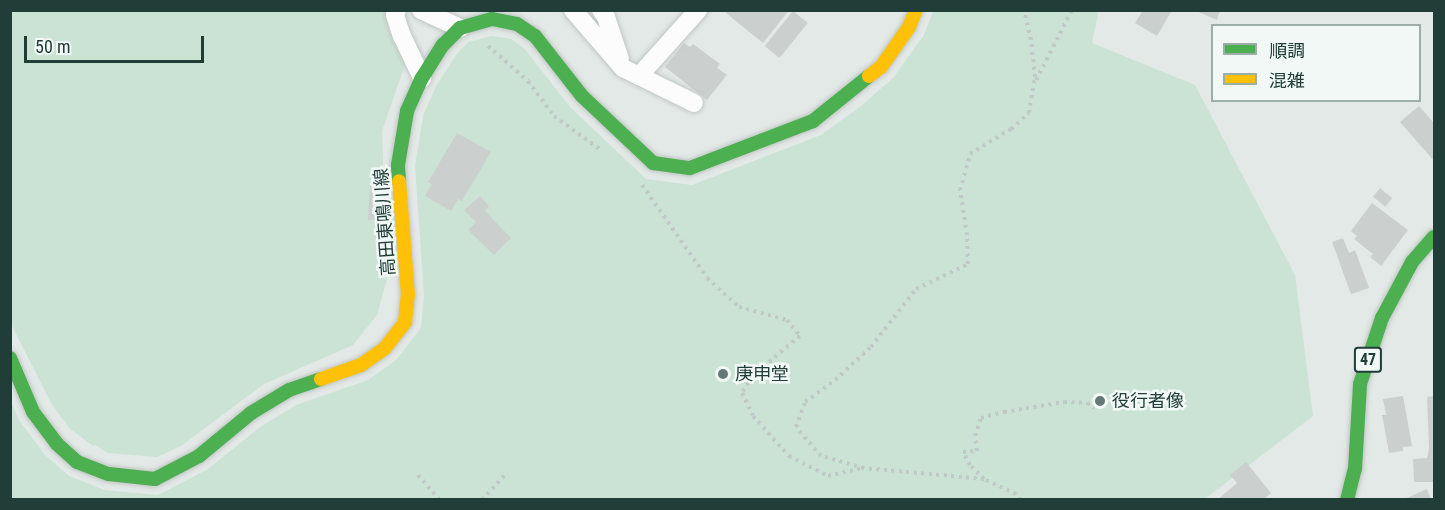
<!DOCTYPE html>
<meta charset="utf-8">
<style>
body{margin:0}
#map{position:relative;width:1445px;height:510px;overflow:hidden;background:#e3e9e7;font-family:"Roboto Condensed","Noto Sans JP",sans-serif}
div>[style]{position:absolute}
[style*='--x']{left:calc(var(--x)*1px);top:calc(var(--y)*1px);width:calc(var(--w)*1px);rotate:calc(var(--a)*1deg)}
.green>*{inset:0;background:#cbe3d5}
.building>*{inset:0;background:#cbd0ce;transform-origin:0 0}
.path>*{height:4px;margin-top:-2px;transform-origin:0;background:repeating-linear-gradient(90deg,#c0c9c7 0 3px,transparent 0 7.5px)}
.roads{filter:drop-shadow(0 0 2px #c0c6c4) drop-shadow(0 0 2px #c0c6c4)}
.street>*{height:18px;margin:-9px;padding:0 9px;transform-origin:9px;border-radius:9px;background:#fbfcfb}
.fast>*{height:14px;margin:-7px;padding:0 7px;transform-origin:7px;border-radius:7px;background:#4caf50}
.slow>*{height:14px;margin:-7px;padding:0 7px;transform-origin:7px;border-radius:7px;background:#ffc107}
.dots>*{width:16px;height:16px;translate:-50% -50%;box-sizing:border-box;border:3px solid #f1f8f5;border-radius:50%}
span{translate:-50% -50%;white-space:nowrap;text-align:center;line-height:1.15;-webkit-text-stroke:5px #f1f8f5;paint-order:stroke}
.shield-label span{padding:2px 4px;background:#f1f8f5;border:2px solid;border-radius:4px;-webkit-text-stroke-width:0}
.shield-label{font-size:16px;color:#203d38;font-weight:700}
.street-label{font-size:18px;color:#203d38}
.poi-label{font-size:18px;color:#203d38}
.left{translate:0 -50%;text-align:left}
.frame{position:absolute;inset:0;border:12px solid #203d38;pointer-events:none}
.legend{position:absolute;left:1211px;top:24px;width:210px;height:78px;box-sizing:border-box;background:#f1f8f5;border:2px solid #9dada9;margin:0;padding:8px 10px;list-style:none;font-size:18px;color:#203d38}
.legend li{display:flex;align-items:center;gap:12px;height:30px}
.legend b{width:30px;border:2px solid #9dada9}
.scale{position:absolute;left:24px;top:36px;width:180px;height:27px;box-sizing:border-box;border:3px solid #203d38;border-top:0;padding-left:8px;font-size:18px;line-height:21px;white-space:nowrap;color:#203d38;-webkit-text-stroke:4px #f1f8f5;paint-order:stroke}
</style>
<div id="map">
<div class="green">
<i style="clip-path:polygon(1099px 10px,1092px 43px,1195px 85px,1295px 275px,1313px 416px,1205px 499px,11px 500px,10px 400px,19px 420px,45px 455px,69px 476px,105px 490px,158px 495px,208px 469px,260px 427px,296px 405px,368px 380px,396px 360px,421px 328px,424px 295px,415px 166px,423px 116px,436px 86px,456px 55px,468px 42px,492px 36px,511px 39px,524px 48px,570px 107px,646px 179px,692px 185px,821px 135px,861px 106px,893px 78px,924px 35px,933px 11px)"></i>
<i style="clip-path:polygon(11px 11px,386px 11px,389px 31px,401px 49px,406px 62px,382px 131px,387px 279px,377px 315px,353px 345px,264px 384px,181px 446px,157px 457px,108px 453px,95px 445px,93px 446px,69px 428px,51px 403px,11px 324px)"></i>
</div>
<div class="building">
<i style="clip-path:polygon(728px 10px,789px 10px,763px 43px,726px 13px)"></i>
<i style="clip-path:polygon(1143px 10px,1172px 10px,1157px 36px,1135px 23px)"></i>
<i style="clip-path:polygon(1194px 10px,1220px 10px,1217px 20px)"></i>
<i style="left:793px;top:11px;width:19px;height:45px;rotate:39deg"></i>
<i style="clip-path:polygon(684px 43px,690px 47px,693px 44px,720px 64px,717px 68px,727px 75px,707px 100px,665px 67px)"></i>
<i style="clip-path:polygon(1419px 106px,1434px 123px,1434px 161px,1400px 122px)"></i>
<i style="clip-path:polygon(457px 133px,491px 152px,462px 201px,458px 199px,451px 211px,425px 196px,432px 184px,428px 182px)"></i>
<i style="clip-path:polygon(383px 184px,384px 219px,368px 220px,370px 185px)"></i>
<i style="left:1380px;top:188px;width:16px;height:11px;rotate:40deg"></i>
<i style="clip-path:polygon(480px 196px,489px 206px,485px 211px,511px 238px,494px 255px,468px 230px,476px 222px,464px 210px)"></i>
<i style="clip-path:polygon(1372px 203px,1408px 230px,1381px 266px,1370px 257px,1373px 254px,1354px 239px,1357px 236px,1351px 231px)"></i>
<i style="clip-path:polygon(1343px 238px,1349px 253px,1355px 250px,1369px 288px,1351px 294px,1332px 242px)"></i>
<i style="clip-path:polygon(1403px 396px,1412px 446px,1403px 447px,1403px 451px,1389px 453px,1382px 415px,1386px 415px,1383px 399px)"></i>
<i style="clip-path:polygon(1434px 396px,1434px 482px,1414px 482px,1413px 459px,1427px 458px,1429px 448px,1427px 397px)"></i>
<i style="clip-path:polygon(1246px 462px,1271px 493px,1263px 500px,1217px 500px,1237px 483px,1230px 475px)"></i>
<i style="clip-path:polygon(1427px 489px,1431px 500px,1402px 500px)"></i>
</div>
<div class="path">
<i style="--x:488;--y:46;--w:53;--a:41.2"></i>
<i style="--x:528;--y:81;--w:44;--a:53.4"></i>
<i style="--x:554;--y:116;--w:58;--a:35.9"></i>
<i style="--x:1036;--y:80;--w:79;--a:-62.8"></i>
<i style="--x:642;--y:185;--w:113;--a:55"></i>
<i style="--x:707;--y:278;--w:43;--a:42.2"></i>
<i style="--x:739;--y:307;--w:50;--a:15.2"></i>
<i style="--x:787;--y:320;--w:21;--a:51"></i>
<i style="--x:800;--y:336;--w:62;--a:140.2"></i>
<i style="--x:752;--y:376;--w:20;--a:120"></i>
<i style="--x:742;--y:393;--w:25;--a:64"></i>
<i style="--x:753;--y:416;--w:54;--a:48"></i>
<i style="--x:789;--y:456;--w:44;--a:27.1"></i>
<i style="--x:828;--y:476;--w:36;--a:-13"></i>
<i style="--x:418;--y:475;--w:33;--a:49"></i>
<i style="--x:984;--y:479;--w:20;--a:-135"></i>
<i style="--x:970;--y:465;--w:15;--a:-118"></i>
<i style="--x:963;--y:452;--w:14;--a:-4"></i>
<i style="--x:977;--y:451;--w:15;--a:-98"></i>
<i style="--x:975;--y:436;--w:19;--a:-72"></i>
<i style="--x:981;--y:418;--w:24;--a:-15"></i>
<i style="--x:1004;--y:412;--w:61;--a:-9.5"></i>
<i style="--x:1064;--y:402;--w:23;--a:2"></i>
<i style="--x:1087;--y:403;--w:9;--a:32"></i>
<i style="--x:482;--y:500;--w:36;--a:-48"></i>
<i style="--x:1021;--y:500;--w:8;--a:-130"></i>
<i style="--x:1016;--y:494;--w:35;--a:-155"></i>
<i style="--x:984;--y:479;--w:121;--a:-174.8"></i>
<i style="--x:864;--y:468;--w:45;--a:-164.4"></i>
<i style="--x:821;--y:456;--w:38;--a:-131"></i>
<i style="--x:796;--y:427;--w:27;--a:-70"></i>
<i style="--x:805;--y:402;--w:37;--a:-36"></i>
<i style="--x:835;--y:380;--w:49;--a:-42.5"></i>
<i style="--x:871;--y:347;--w:73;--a:-52.2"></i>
<i style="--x:916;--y:289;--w:58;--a:-25.7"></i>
<i style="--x:968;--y:264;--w:29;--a:-92"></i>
<i style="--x:967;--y:235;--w:46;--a:-98.8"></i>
<i style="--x:960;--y:190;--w:37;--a:-74"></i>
<i style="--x:970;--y:154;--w:48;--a:-31.4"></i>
<i style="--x:1011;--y:129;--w:24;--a:-42"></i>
<i style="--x:1029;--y:113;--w:36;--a:-81"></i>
<i style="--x:1035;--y:77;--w:37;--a:-96"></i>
<i style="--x:1031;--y:40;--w:31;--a:-103"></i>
</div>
<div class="roads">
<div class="street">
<i style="--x:397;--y:10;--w:5;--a:112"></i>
<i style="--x:395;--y:15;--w:22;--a:72"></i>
<i style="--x:402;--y:36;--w:47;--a:64.5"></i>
<i style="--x:421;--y:10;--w:43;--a:24.8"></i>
<i style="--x:573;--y:10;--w:77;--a:49.2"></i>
<i style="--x:623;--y:68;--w:79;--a:26.2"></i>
<i style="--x:601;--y:10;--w:9;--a:54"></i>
<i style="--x:606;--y:17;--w:44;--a:71.6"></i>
<i style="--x:639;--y:76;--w:89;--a:-48.2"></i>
</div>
<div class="fast">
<i style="--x:399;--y:181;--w:16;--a:-94"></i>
<i style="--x:398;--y:165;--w:55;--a:-80.5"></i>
<i style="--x:407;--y:111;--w:36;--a:-66"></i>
<i style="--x:422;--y:78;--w:39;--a:-58"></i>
<i style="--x:443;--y:45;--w:24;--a:-45"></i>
<i style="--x:460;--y:28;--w:33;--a:-16"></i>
<i style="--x:492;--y:19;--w:25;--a:11"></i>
<i style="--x:517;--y:24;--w:22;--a:34"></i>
<i style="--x:535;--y:36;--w:76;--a:51.9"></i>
<i style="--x:582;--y:96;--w:98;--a:43.3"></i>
<i style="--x:653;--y:163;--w:37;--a:8"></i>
<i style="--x:690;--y:168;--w:132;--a:-20.9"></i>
<i style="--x:813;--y:121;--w:72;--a:-38.8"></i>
<i style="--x:10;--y:358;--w:59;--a:66.9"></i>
<i style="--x:33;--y:412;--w:40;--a:53"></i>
<i style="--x:57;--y:444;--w:27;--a:42"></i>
<i style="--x:77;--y:462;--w:34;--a:21"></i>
<i style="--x:109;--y:474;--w:46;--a:6.2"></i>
<i style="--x:155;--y:479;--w:50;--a:-27.6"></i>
<i style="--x:199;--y:456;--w:67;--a:-39.6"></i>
<i style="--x:251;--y:413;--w:44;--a:-31.2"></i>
<i style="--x:289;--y:390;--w:34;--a:-19"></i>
<i style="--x:1347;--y:500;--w:32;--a:-76"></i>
<i style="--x:1355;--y:469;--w:85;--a:-86.6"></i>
<i style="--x:1360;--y:384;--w:70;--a:-71.6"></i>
<i style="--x:1382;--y:318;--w:64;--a:-61.8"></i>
<i style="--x:1412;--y:262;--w:33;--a:-49"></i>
</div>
<div class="slow">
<i style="--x:869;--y:76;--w:15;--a:-37"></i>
<i style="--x:881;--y:67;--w:49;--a:-55"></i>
<i style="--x:909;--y:27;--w:18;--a:-68"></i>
<i style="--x:321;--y:379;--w:42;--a:-19.3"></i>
<i style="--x:361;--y:365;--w:29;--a:-35"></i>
<i style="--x:385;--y:348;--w:33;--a:-52"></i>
<i style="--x:405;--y:322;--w:27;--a:-84"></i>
<i style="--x:408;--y:295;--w:114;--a:-94.5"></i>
</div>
</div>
<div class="dots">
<i style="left:723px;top:374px;background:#647975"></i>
<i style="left:1100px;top:401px;background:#647975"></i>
</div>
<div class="shield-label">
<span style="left:1368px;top:360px">47</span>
</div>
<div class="street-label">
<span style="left:385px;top:222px;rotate:-94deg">高田東鳴川線</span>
</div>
<div class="poi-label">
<span class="left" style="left:735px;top:374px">庚申堂</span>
<span class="left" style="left:1112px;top:401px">役行者像</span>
</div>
<div class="frame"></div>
<ul class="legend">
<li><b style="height:8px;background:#4caf50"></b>順調</li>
<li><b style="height:8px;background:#ffc107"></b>混雑</li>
</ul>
<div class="scale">50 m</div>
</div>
